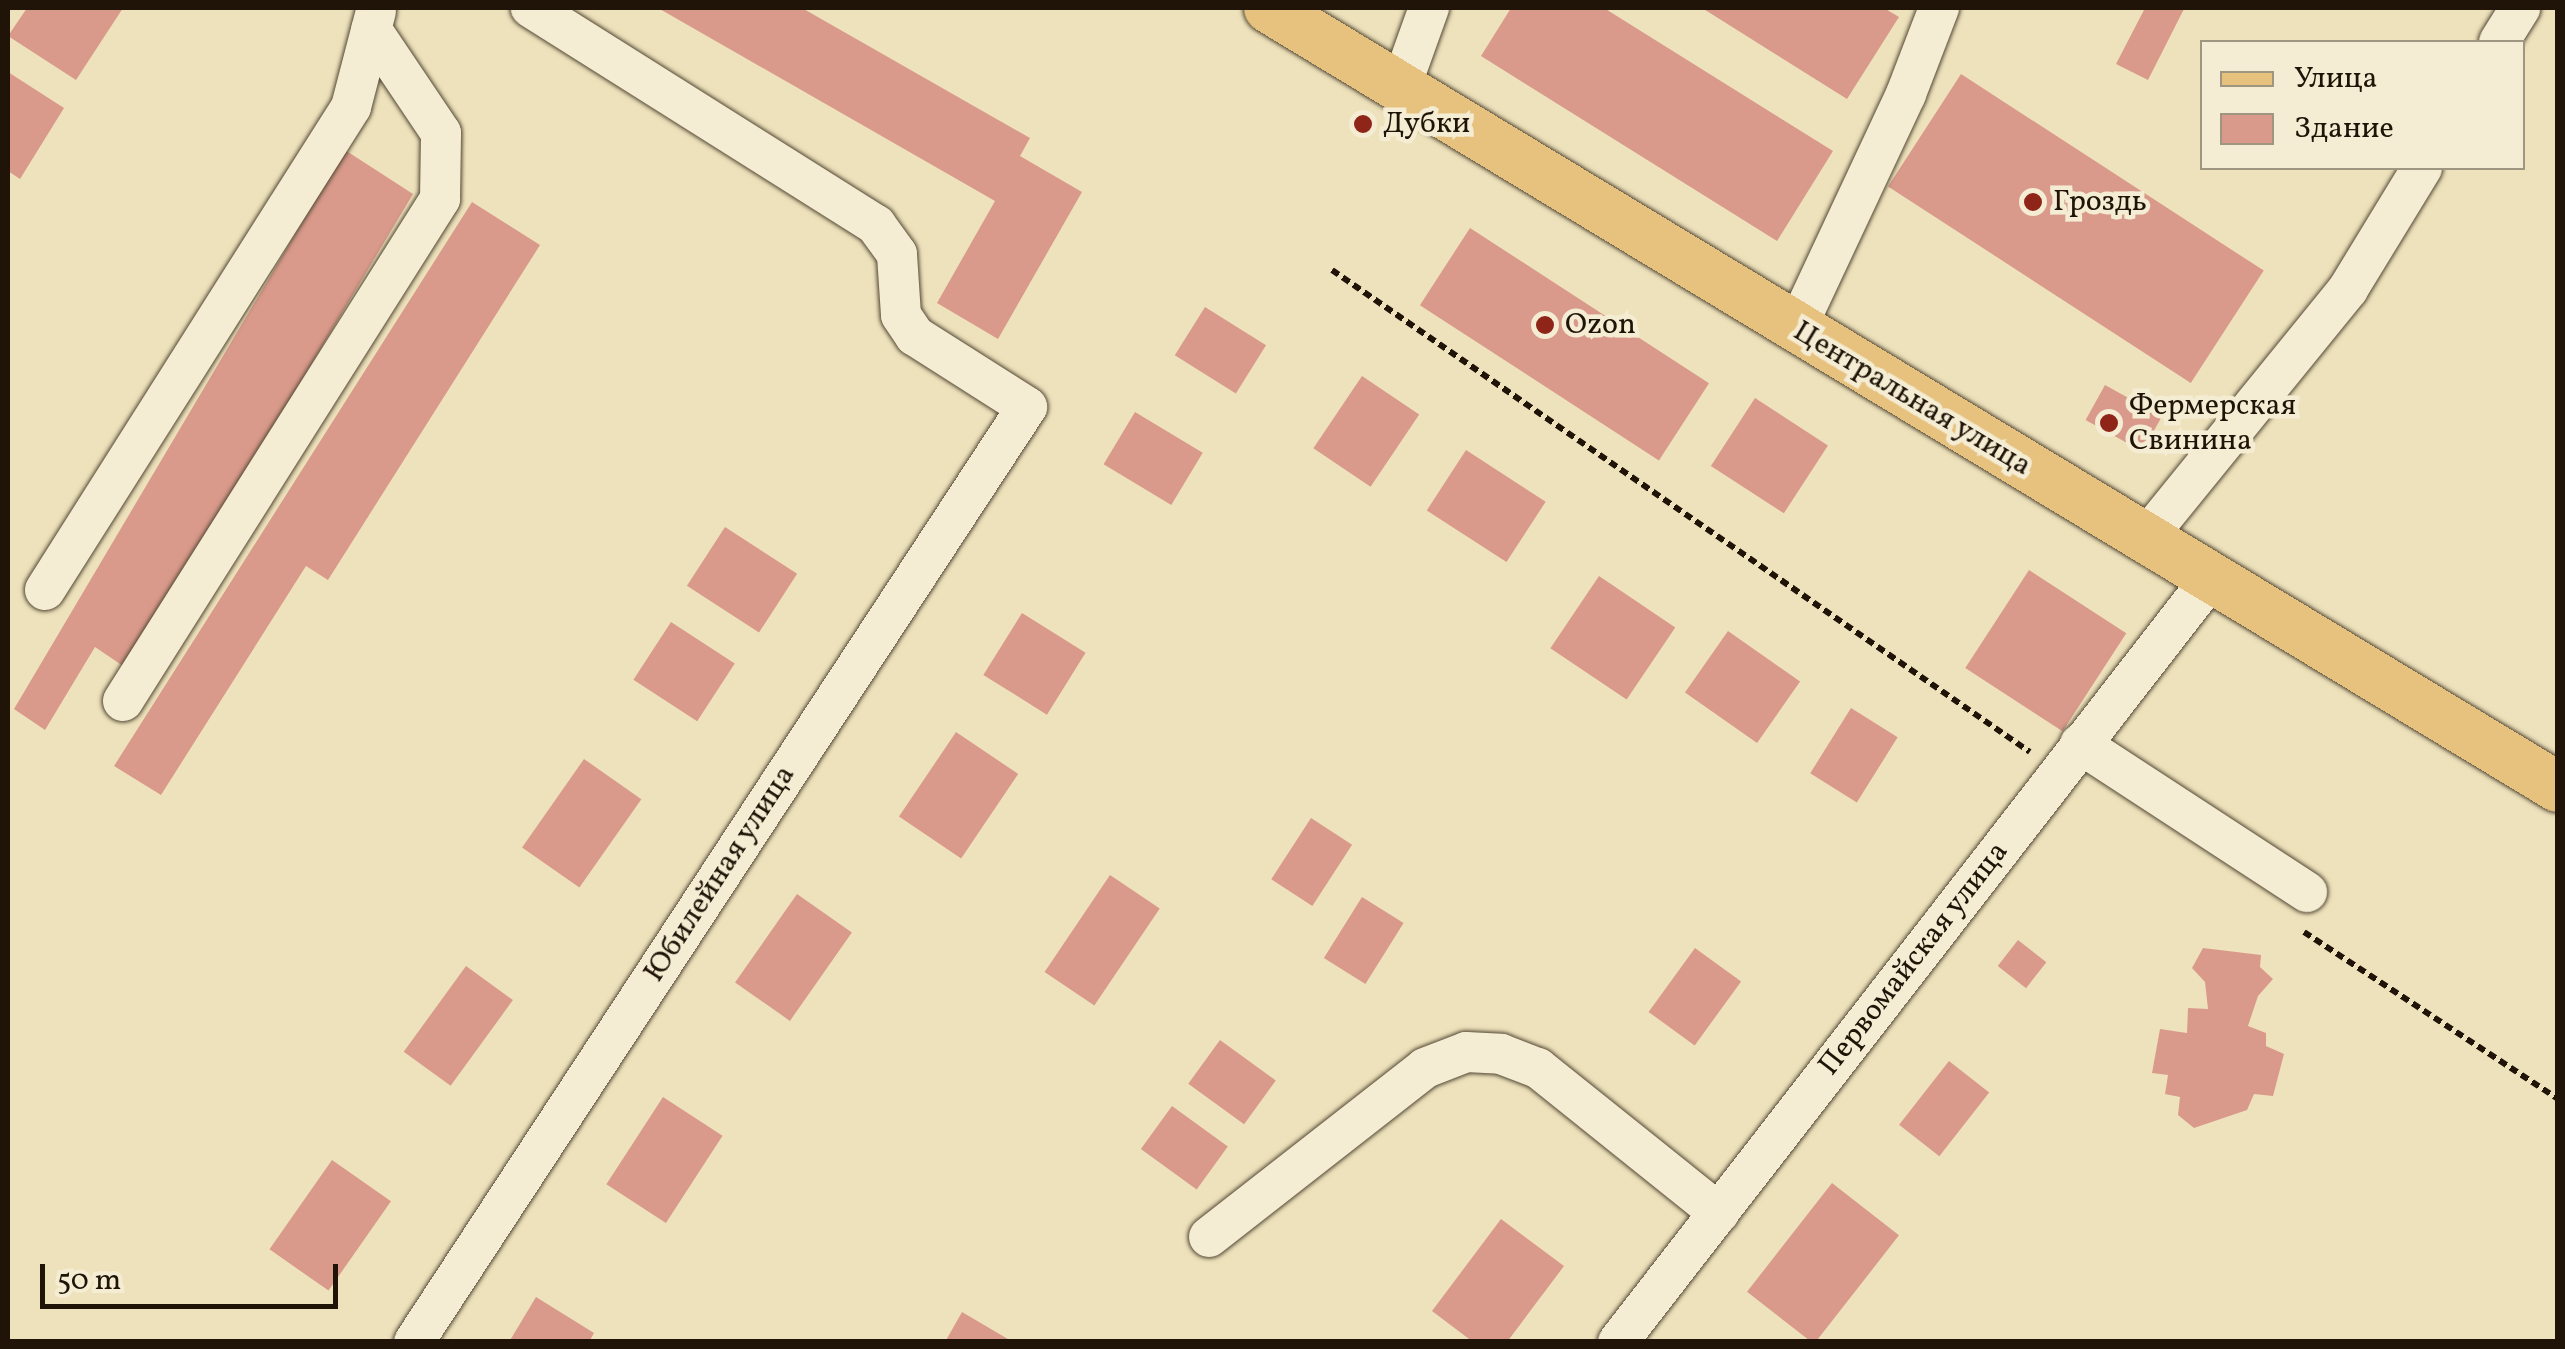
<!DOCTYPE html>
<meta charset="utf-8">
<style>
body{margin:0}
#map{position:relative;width:2565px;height:1349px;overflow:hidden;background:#eee2bc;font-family:Vollkorn,serif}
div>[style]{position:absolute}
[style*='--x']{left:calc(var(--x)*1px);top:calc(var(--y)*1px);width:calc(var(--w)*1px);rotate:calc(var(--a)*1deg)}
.building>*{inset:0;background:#d99a8b;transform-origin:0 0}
.path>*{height:6px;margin-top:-3px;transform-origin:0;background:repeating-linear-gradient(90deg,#1f1407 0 8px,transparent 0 13px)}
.roads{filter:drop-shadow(0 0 2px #534834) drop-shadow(0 0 2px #534834)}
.minor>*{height:40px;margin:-20px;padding:0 20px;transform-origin:20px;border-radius:20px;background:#f4ecd3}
.major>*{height:50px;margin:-25px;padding:0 25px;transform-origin:25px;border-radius:25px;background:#e7c17e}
.dots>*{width:28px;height:28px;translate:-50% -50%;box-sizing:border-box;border:5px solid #f4ecd3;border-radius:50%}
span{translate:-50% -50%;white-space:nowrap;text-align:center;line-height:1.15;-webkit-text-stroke:9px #f4ecd3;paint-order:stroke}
.poi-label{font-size:30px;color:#1f1407}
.left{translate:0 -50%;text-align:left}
.street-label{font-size:30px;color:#1f1407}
.frame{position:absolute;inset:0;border:10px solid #1f1407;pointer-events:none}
.legend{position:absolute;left:2200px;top:40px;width:325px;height:130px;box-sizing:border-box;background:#f4ecd3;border:2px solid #9f9681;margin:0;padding:12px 18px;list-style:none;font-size:30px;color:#1f1407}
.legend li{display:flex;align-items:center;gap:20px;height:50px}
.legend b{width:50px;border:2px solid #9f9681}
.scale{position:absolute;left:40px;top:1264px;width:298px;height:45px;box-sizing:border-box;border:5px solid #1f1407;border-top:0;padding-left:12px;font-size:30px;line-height:35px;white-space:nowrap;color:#1f1407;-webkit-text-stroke:8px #f4ecd3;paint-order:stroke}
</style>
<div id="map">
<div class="building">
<i style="clip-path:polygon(27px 8px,123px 8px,76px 80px,8px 36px)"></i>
<i style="clip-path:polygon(658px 8px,802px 8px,1030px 138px,1020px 156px,1082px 192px,998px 339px,937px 303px,995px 201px)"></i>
<i style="clip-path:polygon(1511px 8px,1604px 8px,1833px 151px,1777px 241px,1481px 56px)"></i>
<i style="clip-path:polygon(1702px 8px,1884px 8px,1899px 17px,1847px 99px)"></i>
<i style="clip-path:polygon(2145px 8px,2184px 9px,2148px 80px,2116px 64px)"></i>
<i style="clip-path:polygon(8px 72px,64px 108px,20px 179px,8px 171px)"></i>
<i style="left:1961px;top:74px;width:361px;height:134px;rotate:33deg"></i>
<i style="clip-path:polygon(345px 150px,413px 194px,129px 670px,95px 647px,45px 730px,14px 709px)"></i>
<i style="clip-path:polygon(472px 202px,540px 245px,328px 580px,306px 566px,161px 795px,114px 766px)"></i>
<i style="left:1470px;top:228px;width:285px;height:92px;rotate:33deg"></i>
<i style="left:1205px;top:307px;width:72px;height:57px;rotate:32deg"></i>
<i style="left:1362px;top:376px;width:69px;height:87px;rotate:34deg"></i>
<i style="left:2105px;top:385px;width:65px;height:40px;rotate:29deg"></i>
<i style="left:1755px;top:398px;width:87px;height:81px;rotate:33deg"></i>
<i style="left:1135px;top:412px;width:79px;height:61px;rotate:31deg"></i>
<i style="left:1466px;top:450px;width:95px;height:72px;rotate:33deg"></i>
<i style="left:725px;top:527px;width:86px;height:70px;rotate:33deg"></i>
<i style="left:2029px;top:570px;width:116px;height:117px;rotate:33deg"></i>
<i style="left:1599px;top:576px;width:92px;height:87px;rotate:34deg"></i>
<i style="left:1022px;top:613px;width:75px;height:73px;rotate:32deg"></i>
<i style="left:671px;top:622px;width:76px;height:69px;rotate:33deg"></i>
<i style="left:1728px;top:631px;width:88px;height:75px;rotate:35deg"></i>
<i style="left:1851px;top:708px;width:55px;height:77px;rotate:32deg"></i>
<i style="left:956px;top:732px;width:75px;height:102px;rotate:34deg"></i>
<i style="left:584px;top:759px;width:70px;height:108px;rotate:35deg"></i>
<i style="left:1311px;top:818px;width:49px;height:73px;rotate:33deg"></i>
<i style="left:1110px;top:875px;width:60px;height:117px;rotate:34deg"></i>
<i style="left:797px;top:894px;width:67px;height:108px;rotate:35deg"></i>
<i style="left:1362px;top:897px;width:49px;height:72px;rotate:32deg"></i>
<i style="left:2018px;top:940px;width:36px;height:33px;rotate:38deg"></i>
<i style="left:1695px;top:948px;width:57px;height:79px;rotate:36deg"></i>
<i style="clip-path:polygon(2203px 948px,2261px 955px,2260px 967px,2273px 979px,2258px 996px,2248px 1026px,2266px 1033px,2266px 1046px,2284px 1054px,2273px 1096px,2254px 1094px,2247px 1110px,2194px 1128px,2178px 1115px,2180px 1097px,2165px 1094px,2168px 1075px,2152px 1073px,2160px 1029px,2187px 1033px,2188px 1008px,2208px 1009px,2205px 982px,2192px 968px)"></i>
<i style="left:466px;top:966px;width:58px;height:106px;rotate:36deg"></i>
<i style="left:1220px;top:1040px;width:69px;height:54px;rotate:36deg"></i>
<i style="left:1949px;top:1061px;width:51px;height:81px;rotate:38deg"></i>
<i style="left:663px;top:1097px;width:71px;height:104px;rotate:33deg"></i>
<i style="left:1172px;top:1106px;width:69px;height:53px;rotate:36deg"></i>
<i style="left:332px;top:1160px;width:72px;height:109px;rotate:35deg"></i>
<i style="left:1832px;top:1183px;width:85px;height:138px;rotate:38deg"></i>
<i style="clip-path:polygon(1501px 1219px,1564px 1266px,1507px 1342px,1473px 1342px,1432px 1311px)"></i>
<i style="clip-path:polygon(536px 1297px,594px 1333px,589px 1342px,509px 1342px)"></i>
<i style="clip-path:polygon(962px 1312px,1013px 1342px,945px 1342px)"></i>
</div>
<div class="path">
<i style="--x:1332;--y:270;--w:848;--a:34.63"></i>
<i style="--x:2304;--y:932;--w:304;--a:33.3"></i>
</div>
<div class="roads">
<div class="minor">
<i style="--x:2499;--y:42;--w:40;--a:-58"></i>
<i style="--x:1401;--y:86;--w:83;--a:-70.3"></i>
<i style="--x:1796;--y:329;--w:259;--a:-64.9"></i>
<i style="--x:1906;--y:94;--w:92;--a:-69"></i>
<i style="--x:2145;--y:539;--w:322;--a:-50.9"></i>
<i style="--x:2348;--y:289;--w:142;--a:-58.6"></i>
<i style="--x:45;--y:590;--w:572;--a:-57.64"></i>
<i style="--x:351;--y:107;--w:99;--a:-75.4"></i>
<i style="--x:123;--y:701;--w:594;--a:-57.73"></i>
<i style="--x:440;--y:199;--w:66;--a:-89.1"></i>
<i style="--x:441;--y:133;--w:125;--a:-123.9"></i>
<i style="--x:2080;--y:744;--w:271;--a:33.1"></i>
<i style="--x:1209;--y:1237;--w:274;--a:-38"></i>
<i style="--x:1425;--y:1068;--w:44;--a:-21.3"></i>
<i style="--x:1466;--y:1052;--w:35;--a:3"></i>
<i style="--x:1501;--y:1054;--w:40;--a:21"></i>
<i style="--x:1538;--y:1068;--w:232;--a:38.7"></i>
<i style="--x:414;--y:1342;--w:1118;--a:-56.75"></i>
<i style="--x:1027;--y:407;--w:133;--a:-147.6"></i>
<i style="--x:915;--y:336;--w:25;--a:-124"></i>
<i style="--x:901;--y:315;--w:61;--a:-93.8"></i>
<i style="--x:897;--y:254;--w:36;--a:-126"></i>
<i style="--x:876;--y:225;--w:408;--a:-147.8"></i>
<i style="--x:1618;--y:1342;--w:967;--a:-52.18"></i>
</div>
<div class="major">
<i style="--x:1269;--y:8;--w:1506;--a:31.15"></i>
</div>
</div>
<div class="dots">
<i style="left:1363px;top:124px;background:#8f2418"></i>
<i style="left:2033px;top:202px;background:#8f2418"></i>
<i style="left:1545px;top:325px;background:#8f2418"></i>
<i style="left:2109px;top:423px;background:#8f2418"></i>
</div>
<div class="poi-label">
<span class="left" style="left:1383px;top:124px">Дубки</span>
<span class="left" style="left:2053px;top:202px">Гроздь</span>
<span class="left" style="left:1565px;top:325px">Ozon</span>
<span class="left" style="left:2129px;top:423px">Фермерская<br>Свинина</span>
</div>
<div class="street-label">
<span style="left:1912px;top:399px;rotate:31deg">Центральная улица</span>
<span style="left:720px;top:874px;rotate:-57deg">Юбилейная улица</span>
<span style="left:1914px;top:959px;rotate:-52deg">Первомайская улица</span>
</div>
<div class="frame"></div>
<ul class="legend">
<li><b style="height:12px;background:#e7c17e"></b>Улица</li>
<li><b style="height:28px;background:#d99a8b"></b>Здание</li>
</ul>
<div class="scale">50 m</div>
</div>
